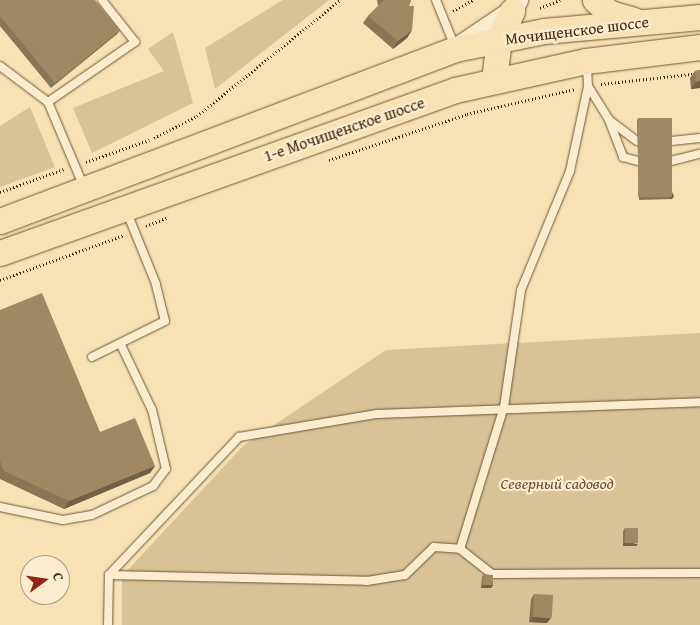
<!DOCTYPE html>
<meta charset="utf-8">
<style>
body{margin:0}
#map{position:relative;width:700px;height:625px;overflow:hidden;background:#f7e1b5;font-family:"Gentium Book Plus",serif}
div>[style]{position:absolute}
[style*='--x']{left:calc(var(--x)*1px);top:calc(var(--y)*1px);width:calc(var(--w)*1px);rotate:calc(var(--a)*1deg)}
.green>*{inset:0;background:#d9c198}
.path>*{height:3px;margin-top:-1.5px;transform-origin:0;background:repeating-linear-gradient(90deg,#44270d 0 1px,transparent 0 3.5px)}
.roads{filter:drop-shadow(0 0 1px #715637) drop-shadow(0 0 1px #715637)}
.service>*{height:8px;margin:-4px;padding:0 4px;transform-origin:4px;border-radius:4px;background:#faeccf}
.tertiary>*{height:20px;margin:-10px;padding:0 10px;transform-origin:10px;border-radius:10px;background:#faeccf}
.primary>*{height:25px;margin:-12.5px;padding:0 12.5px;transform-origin:12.5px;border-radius:12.5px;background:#f7e1b5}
.wall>*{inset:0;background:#8a7556}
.shaded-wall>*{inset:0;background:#715f46;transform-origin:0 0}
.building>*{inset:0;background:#a18864;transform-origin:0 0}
span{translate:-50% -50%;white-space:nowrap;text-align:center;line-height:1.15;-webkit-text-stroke:4.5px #faeccf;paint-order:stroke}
.street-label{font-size:16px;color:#44270d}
.park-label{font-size:16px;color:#694e30;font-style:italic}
.north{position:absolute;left:20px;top:555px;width:50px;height:50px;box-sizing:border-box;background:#faeccf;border:1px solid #b19d81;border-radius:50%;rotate:76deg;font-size:14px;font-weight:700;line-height:20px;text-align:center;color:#44270d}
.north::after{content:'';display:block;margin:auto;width:18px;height:22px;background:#8f2418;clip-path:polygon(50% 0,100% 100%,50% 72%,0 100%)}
</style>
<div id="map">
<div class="green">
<i style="clip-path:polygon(283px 0,329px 0,215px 89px,205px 48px)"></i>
<i style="clip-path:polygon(173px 32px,193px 103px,92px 153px,73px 108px,164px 71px,148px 49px)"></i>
<i style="clip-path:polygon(30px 107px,55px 167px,0 187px,0 126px)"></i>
<i style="clip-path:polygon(700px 333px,700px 625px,122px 625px,122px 576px,243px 446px,386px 350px)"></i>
</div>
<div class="path">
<i style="--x:540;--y:8;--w:22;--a:-22"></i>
<i style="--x:453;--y:11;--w:23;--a:-29"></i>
<i style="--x:601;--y:84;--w:100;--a:-6.3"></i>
<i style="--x:154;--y:138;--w:48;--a:-27.1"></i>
<i style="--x:197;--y:116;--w:184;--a:-39"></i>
<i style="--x:329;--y:160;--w:145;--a:-18.4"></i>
<i style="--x:467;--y:114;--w:111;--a:-13"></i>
<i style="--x:86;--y:162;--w:67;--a:-19.2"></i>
<i style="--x:0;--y:192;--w:68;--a:-19.8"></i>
<i style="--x:146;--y:226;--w:22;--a:-22"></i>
<i style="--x:0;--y:280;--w:132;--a:-19.9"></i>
</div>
<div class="roads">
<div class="service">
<i style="--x:436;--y:0;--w:51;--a:68"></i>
<i style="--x:0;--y:66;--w:60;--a:36.9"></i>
<i style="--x:48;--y:102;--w:90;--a:67.1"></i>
<i style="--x:588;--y:86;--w:40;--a:58"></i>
<i style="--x:609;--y:120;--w:35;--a:37"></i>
<i style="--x:48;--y:102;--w:106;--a:-34.6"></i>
<i style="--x:135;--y:42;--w:53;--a:-128.2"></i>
<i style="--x:609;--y:120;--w:40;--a:69"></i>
<i style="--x:623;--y:157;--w:16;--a:15"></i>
<i style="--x:671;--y:141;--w:29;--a:-6"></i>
<i style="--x:671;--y:161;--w:30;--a:-14"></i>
<i style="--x:92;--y:357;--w:81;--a:-26.3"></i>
<i style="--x:165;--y:321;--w:38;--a:-104"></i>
<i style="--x:156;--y:284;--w:80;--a:-112.1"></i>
<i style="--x:0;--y:507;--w:64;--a:11.7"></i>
<i style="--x:63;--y:520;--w:29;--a:-10"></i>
<i style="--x:92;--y:515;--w:68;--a:-25.4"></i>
<i style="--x:153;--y:486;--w:21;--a:-53"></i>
<i style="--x:166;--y:469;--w:61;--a:-103.3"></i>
<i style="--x:152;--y:410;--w:72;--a:-115.5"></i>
<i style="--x:460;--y:549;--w:149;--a:-72.8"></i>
<i style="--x:504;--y:407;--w:118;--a:-81.7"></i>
<i style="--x:521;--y:290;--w:129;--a:-67.6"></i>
<i style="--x:570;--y:171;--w:87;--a:-78"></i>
<i style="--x:588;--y:86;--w:21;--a:-93"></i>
<i style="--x:109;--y:575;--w:258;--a:1.3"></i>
<i style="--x:367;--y:581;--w:38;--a:-9"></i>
<i style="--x:405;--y:575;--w:40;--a:-44"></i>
<i style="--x:434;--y:547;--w:26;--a:4"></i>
<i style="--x:460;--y:549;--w:41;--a:38"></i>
<i style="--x:492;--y:574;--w:208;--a:-0.3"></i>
<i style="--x:108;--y:625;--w:50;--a:-88.9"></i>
<i style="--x:109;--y:575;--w:190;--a:-46.7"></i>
<i style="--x:239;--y:437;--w:140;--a:-9.5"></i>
<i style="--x:377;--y:414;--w:323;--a:-2.1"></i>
</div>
<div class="tertiary">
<i style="--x:460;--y:46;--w:63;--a:-33.9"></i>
<i style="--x:512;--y:11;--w:13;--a:-61"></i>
</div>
<div class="primary">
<i style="--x:595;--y:0;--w:20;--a:41"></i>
<i style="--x:610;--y:13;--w:25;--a:16"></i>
<i style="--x:494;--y:80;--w:41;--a:-83"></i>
<i style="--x:499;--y:39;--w:31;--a:-65"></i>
<i style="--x:0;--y:221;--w:486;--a:-20.7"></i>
<i style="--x:455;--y:49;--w:91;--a:-11.4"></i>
<i style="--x:544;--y:31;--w:157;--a:-5.1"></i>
<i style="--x:0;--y:253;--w:483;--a:-19.7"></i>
<i style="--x:455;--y:90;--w:134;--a:-12.5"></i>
<i style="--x:586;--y:61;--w:115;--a:-7"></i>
</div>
</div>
<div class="wall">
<i style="clip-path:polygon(0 0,120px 30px,116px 35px,51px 88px,0 26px)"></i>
<i style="clip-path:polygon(377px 0,411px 0,409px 6px,412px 30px,407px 38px,393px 49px,363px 23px,368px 16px,378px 6px)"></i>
<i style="clip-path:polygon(700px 70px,700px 88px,691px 89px,690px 78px,695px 71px)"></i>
<i style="clip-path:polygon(638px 118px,674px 196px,672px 199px,639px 200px,637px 121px)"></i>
<i style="clip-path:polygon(0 310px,100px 432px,155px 466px,150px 473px,64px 509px,0 479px)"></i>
<i style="clip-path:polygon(625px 528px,636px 546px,623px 546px,623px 531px)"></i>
<i style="clip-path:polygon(484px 574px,493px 585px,491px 588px,481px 588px,482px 577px)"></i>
<i style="clip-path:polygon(534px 594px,547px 623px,529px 622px,531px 599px)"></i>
</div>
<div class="shaded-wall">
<i style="left:120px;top:30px;width:6px;height:84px;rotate:129deg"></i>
<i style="clip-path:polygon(412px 30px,407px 38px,393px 49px,398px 41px)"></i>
<i style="clip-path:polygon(700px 81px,700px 88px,691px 89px,696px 82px)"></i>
<i style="left:674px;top:196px;width:4px;height:34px;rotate:124deg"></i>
<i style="clip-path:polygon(155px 466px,150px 473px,64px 509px,69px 501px)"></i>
<i style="clip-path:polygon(624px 543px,638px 544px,636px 546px,623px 546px)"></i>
<i style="clip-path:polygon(483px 585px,493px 585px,491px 588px,481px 588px)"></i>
<i style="clip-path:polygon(532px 617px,551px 618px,547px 623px,529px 622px)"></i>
</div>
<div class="building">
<i style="clip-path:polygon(0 0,95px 0,120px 30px,55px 83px,0 16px)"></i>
<i style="clip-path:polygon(384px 0,411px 0,409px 6px,414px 6px,412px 30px,398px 41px,368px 16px)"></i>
<i style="clip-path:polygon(700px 70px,700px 81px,696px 82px,695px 71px)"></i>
<i style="left:638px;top:118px;width:34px;height:79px"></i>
<i style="clip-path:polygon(42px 293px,100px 432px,135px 418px,155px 466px,69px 501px,4px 471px,0 461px,0 310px)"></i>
<i style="left:625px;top:528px;width:13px;height:15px"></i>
<i style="clip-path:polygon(484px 574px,493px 575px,493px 585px,483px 585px)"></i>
<i style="left:534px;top:594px;width:19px;height:23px;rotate:3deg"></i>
</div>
<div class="street-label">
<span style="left:577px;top:30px;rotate:-7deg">Мочищенское шоссе</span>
<span style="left:344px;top:129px;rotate:-19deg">1-е Мочищенское шоссе</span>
</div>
<div class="park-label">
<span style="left:557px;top:483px">Северный садовод</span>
</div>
<div class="north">С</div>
</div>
